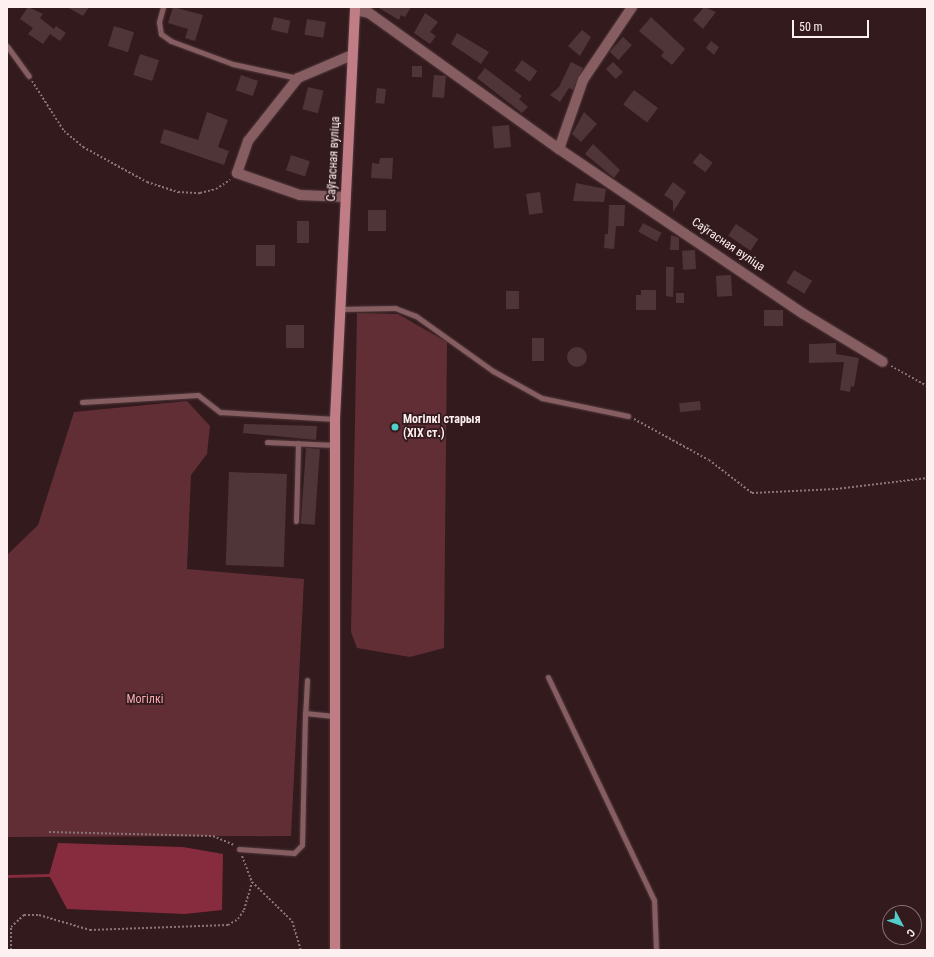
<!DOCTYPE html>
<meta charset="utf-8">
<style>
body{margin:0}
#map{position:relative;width:934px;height:957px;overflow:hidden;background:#321a1d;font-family:"Roboto Condensed",sans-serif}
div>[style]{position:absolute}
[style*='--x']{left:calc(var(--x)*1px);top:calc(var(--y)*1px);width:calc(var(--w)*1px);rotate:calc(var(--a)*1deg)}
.green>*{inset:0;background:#612e35}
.water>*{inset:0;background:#862c3e}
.stream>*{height:3px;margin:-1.5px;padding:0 1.5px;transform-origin:1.5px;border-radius:1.5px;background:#862c3e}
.building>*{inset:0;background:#503538;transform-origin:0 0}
.round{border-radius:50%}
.path>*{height:2px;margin-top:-1px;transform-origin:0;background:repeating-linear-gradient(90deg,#897577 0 2px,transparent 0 4px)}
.roads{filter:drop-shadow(0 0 1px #4f383b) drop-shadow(0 0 1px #4f383b)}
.lane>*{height:5px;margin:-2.5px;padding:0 2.5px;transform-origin:2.5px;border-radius:2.5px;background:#865d61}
.street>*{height:10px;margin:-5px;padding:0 5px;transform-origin:5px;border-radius:5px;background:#865d61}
.secondary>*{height:10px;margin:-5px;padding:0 5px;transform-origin:5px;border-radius:5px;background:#c07d85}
.dots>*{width:11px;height:11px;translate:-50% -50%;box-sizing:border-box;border:2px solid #321a1d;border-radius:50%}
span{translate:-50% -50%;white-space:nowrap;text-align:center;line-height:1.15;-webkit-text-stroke:3.5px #321a1d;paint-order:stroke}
.street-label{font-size:12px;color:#feeff0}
.poi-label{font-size:12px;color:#feeff0;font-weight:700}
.left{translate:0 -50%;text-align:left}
.park-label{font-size:12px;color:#f8abb3}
.frame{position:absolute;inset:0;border:8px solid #feeff0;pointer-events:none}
.north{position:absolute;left:882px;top:905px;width:40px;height:40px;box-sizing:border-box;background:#321a1d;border:1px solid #846f71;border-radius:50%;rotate:131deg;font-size:11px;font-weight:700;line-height:16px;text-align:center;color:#feeff0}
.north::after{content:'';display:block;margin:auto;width:14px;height:18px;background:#53cdc9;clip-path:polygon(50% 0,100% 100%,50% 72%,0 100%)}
.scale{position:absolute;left:792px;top:20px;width:77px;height:18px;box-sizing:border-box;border:2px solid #feeff0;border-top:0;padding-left:5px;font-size:12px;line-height:14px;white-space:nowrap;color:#feeff0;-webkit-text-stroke:3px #321a1d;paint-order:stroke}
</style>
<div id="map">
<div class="green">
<i style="clip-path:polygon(357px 313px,398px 314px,447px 342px,444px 648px,410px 657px,357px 648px,351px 632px)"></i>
<i style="clip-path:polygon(187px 401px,210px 426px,207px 454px,191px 475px,187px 569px,304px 579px,291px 836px,7px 837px,7px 555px,38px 525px,74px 412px)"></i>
</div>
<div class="water">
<i style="clip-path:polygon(58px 843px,183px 847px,223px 854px,222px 910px,185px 914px,67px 909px,49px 875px)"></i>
</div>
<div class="stream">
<i style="--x:7;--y:876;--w:42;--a:-1.4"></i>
</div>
<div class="building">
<i style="clip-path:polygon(28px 7px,43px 14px,40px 18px,54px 29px,56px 26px,66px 33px,60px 41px,50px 34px,43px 44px,28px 34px,33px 28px,20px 19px)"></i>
<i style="clip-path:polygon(67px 7px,89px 7px,83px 16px)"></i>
<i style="clip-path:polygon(173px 7px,203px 15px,195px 41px,185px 38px,188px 29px,168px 23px)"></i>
<i style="clip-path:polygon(377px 7px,411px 7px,405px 17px,401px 15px,399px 20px)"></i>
<i style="clip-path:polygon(704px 7px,716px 12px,703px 29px,693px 20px)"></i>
<i style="clip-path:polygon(425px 13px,438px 22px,430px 32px,436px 36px,430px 44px,414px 33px)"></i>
<i style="left:274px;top:17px;width:17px;height:13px;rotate:13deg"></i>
<i style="clip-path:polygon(651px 17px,685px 49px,672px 65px,661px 56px,664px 52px,639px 31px)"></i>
<i style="left:307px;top:19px;width:19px;height:16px;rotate:9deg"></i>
<i style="left:114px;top:26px;width:21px;height:21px;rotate:17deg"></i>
<i style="clip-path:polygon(582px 30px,591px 37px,580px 56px,568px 46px)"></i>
<i style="clip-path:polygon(457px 33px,489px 52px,481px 64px,451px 44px)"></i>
<i style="left:623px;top:37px;width:12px;height:20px;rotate:42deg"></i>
<i style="clip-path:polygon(711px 41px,719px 47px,714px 55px,706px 48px)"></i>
<i style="left:140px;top:54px;width:20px;height:22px;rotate:18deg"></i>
<i style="left:522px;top:60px;width:19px;height:13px;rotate:36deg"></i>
<i style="clip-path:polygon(571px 62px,583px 68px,573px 90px,569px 88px,560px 102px,550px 95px,559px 87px)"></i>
<i style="left:613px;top:62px;width:14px;height:10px;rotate:45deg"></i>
<i style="left:412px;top:66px;width:10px;height:11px"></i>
<i style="clip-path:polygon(485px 68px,522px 96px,519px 99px,528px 107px,522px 113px,477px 78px)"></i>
<i style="left:241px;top:75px;width:18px;height:16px;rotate:19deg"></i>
<i style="left:434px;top:75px;width:12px;height:22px;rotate:5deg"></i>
<i style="left:308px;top:87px;width:16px;height:23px;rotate:14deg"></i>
<i style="left:377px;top:88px;width:9px;height:15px;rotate:6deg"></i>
<i style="left:634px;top:90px;width:30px;height:18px;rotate:37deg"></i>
<i style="clip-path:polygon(207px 112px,228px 120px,218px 147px,229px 151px,224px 165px,160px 143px,164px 129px,198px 140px)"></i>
<i style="clip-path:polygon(584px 112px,597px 124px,581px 142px,572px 134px)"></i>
<i style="left:509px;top:125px;width:22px;height:17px;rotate:85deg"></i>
<i style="clip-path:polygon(593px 144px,620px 170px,614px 178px,585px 154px)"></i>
<i style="left:700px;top:153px;width:16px;height:12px;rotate:38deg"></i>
<i style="left:291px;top:155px;width:20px;height:16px;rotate:18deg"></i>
<i style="clip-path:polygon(380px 158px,393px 158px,392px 179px,371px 178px,372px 163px,379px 164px)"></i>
<i style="clip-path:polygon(673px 182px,686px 192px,673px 212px,673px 201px,664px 195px)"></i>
<i style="clip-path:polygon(576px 183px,606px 189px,604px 202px,573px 201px)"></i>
<i style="left:540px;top:192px;width:21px;height:14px;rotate:82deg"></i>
<i style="clip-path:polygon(609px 205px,625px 205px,624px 226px,616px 226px,614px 249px,604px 248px,605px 234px,608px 234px)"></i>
<i style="left:368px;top:210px;width:18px;height:21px"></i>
<i style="left:297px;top:221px;width:12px;height:22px"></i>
<i style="left:643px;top:223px;width:21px;height:10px;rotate:28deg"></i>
<i style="left:736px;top:224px;width:27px;height:14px;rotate:34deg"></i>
<i style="clip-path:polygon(671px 235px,679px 238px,679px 250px,670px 250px)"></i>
<i style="left:256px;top:245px;width:19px;height:21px"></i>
<i style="left:695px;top:250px;width:19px;height:13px;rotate:87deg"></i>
<i style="clip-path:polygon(666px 267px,674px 267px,673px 297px,666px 296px)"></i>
<i style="left:794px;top:270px;width:21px;height:15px;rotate:31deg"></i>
<i style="left:731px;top:275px;width:21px;height:15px;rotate:87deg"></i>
<i style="clip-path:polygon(641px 290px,656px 290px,656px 310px,636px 310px,636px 295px,641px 295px)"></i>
<i style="left:506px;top:291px;width:13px;height:18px"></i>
<i style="left:676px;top:293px;width:8px;height:10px"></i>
<i style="left:764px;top:310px;width:19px;height:16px"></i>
<i style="left:286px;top:325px;width:18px;height:23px"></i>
<i style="left:532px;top:338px;width:12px;height:23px"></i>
<i style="clip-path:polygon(836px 343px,836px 354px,859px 358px,854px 387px,851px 386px,850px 392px,840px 390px,844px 362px,809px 363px,809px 344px)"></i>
<i class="round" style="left:567px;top:347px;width:20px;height:20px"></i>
<i style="left:700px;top:401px;width:9px;height:21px;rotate:84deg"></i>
<i style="clip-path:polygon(244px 424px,317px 426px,316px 440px,243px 433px)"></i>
<i style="left:306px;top:448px;width:14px;height:76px;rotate:4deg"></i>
<i style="left:229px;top:472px;width:58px;height:93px;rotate:2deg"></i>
</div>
<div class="path">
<i style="--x:32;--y:81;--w:59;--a:57.4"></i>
<i style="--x:64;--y:131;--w:25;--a:40"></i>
<i style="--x:83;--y:147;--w:73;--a:28.7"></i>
<i style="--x:147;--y:182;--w:33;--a:18"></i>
<i style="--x:178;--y:192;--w:22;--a:3"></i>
<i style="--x:200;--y:193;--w:16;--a:-14"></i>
<i style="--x:216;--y:189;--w:17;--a:-33"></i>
<i style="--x:891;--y:366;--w:41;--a:29.1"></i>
<i style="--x:634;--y:419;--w:85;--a:28.7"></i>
<i style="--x:709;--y:460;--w:54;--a:37.5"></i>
<i style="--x:752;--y:493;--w:84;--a:-2.7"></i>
<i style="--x:836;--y:489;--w:92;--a:-6.9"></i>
<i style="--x:49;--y:832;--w:164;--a:1.4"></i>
<i style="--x:213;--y:836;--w:23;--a:23"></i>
<i style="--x:242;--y:856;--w:28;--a:69"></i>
<i style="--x:252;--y:882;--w:56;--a:44.3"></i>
<i style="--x:292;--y:921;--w:30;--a:73"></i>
<i style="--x:11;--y:950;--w:23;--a:-90"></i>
<i style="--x:11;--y:927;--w:18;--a:-43"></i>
<i style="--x:24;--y:915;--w:15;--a:0"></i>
<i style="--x:39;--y:915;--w:53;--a:16.4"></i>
<i style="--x:90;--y:930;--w:138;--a:-2.1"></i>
<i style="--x:228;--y:925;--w:12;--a:-31"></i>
<i style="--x:238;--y:919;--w:11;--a:-56"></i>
<i style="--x:244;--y:910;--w:29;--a:-74"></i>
</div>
<div class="roads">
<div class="lane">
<i style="--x:163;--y:7;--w:16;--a:105"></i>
<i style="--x:159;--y:22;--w:12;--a:81"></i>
<i style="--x:161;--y:34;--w:12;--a:35"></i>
<i style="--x:171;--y:41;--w:66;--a:20.4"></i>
<i style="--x:233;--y:64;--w:66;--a:12.3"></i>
<i style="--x:7;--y:46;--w:37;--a:54"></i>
<i style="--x:340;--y:309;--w:55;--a:-1"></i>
<i style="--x:395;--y:308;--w:22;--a:21"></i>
<i style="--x:416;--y:316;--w:95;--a:35.5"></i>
<i style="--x:493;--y:371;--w:56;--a:28.9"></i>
<i style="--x:542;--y:398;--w:88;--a:11.8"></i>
<i style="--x:82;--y:402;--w:116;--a:-3.5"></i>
<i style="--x:198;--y:395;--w:28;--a:38"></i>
<i style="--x:220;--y:412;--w:115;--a:3.5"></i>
<i style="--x:267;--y:442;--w:68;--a:2.5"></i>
<i style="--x:296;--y:521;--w:78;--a:-88.5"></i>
<i style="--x:548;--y:677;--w:247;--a:64.6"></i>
<i style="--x:654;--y:900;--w:50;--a:87.7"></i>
<i style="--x:307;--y:680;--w:33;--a:93"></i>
<i style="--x:305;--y:713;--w:31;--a:6"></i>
<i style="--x:239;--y:849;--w:55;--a:4.2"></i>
<i style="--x:294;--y:853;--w:11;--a:-45"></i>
<i style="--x:302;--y:845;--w:132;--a:-88.7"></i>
</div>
<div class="street">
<i style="--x:355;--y:10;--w:14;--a:12"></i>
<i style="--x:369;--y:13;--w:234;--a:35.6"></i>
<i style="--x:559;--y:149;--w:295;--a:34"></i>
<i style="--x:804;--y:314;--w:92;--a:31.3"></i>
<i style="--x:559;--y:149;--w:73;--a:-70.8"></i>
<i style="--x:583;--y:80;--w:88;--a:-56.1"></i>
<i style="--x:345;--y:197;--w:45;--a:-177.5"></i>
<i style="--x:300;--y:195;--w:67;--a:-160.8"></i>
<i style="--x:237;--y:173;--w:34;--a:-71"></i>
<i style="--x:248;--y:141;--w:80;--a:-51.6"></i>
<i style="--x:298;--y:78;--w:59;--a:-23.1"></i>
</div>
<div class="secondary">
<i style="--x:335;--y:950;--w:531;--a:-90"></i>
<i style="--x:335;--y:419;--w:412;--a:-87.2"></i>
</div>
</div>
<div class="dots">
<i style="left:395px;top:427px;background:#53cdc9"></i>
</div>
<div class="street-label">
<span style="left:334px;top:159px;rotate:-87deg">Саўгасная вуліца</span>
<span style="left:728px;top:245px;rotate:34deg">Саўгасная вуліца</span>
</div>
<div class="poi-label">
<span class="left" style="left:403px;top:427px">Могілкі старыя<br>(XIX ст.)</span>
</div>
<div class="park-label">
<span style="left:145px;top:700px">Могілкі</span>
</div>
<div class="frame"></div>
<div class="north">С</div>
<div class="scale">50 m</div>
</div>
